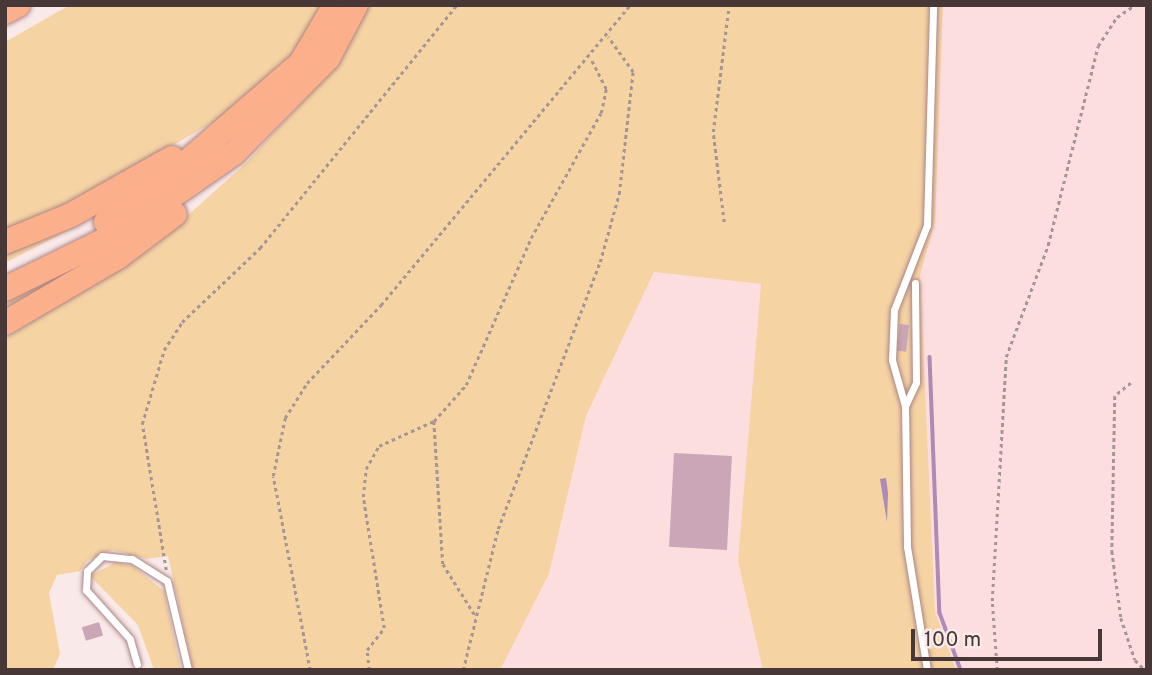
<!DOCTYPE html>
<style>
body{margin:0}
#map{position:relative;width:1152px;height:675px;overflow:hidden;background:#fae9e9;font-family:Overpass,sans-serif}
div>[style]{position:absolute}
[style*='--x']{left:calc(var(--x)*1px);top:calc(var(--y)*1px);width:calc(var(--w)*1px);rotate:calc(var(--a)*1deg)}
.built>*{inset:0;background:#fddede}
.green>*{inset:0;background:#f6d3a3}
.water>*{inset:0;background:#ae8ab7}
.stream>*{height:3.5px;margin:-1.75px;padding:0 1.75px;transform-origin:1.75px;border-radius:1.75px;background:#ae8ab7}
.building>*{inset:0;background:#caa6b7;transform-origin:0 0}
.path>*{height:2.5px;margin-top:-1.25px;transform-origin:0;background:repeating-linear-gradient(90deg,#a59595 0 3.5px,transparent 0 7px)}
.roads{filter:drop-shadow(0 0 2px #ab8484) drop-shadow(0 0 2px #ab8484)}
.service>*{height:7px;margin:-3.5px;padding:0 3.5px;transform-origin:3.5px;border-radius:3.5px;background:#fff}
.motorway>*{height:24px;margin:-12px;padding:0 12px;transform-origin:12px;border-radius:12px;background:#fcaf8b}
span{translate:-50% -50%;white-space:nowrap;text-align:center;line-height:1.15;-webkit-text-stroke:5px #fae9e9;paint-order:stroke}
.frame{position:absolute;inset:0;border:7px solid #473737;pointer-events:none}
.scale{position:absolute;left:911px;top:629px;width:191px;height:32px;box-sizing:border-box;border:4px solid #473737;border-top:0;padding-left:9px;font-size:21px;line-height:24px;white-space:nowrap;color:#473737;-webkit-text-stroke:5px #fae9e9;paint-order:stroke}
</style>
<div id="map">
<div class="built">
<i style="clip-path:polygon(789px 5px,1147px 5px,1147px 670px,500px 670px,549px 574px,586px 416px,654px 272px,761px 284px)"></i>
</div>
<div class="green">
<i style="clip-path:polygon(70px 5px,325px 5px,309px 40px,217px 120px,60px 209px,5px 233px,5px 42px)"></i>
<i style="clip-path:polygon(366px 5px,943px 5px,935px 221px,920px 275px,935px 612px,956px 670px,763px 670px,738px 561px,761px 284px,654px 272px,586px 416px,549px 574px,500px 670px,193px 670px,168px 556px,147px 559px,113px 550px,88px 560px,80px 571px,57px 575px,49px 593px,60px 654px,53px 670px,5px 670px,5px 338px,155px 245px,247px 162px,330px 72px)"></i>
<i style="clip-path:polygon(83px 218px,85px 222px,5px 263px,5px 248px)"></i>
<i style="clip-path:polygon(148px 225px,24px 299px,5px 308px,5px 297px)"></i>
<i style="clip-path:polygon(116px 562px,133px 566px,164px 591px,181px 670px,154px 670px,138px 625px,90px 576px)"></i>
</div>
<div class="water">
<i style="clip-path:polygon(886px 478px,888px 493px,887px 522px,880px 479px)"></i>
</div>
<div class="stream">
<i style="--x:930;--y:357;--w:256;--a:87.8"></i>
<i style="--x:940;--y:613;--w:61;--a:69.8"></i>
</div>
<div class="building">
<i style="left:900px;top:324px;width:9px;height:27px;rotate:6deg"></i>
<i style="left:674px;top:453px;width:58px;height:94px;rotate:3deg"></i>
<i style="left:99px;top:622px;width:14px;height:18px;rotate:73deg"></i>
</div>
<div class="path">
<i style="--x:724;--y:222;--w:91;--a:-97"></i>
<i style="--x:713;--y:132;--w:128;--a:-82.8"></i>
<i style="--x:1131;--y:383;--w:21;--a:141"></i>
<i style="--x:1115;--y:396;--w:155;--a:91.1"></i>
<i style="--x:1112;--y:551;--w:68;--a:82.3"></i>
<i style="--x:1121;--y:618;--w:44;--a:71.6"></i>
<i style="--x:1135;--y:660;--w:14;--a:45"></i>
<i style="--x:434;--y:421;--w:143;--a:86.4"></i>
<i style="--x:443;--y:564;--w:60;--a:57.9"></i>
<i style="--x:166;--y:570;--w:148;--a:-99.3"></i>
<i style="--x:142;--y:424;--w:77;--a:-73.4"></i>
<i style="--x:164;--y:350;--w:33;--a:-57"></i>
<i style="--x:182;--y:322;--w:108;--a:-43.5"></i>
<i style="--x:260;--y:248;--w:313;--a:-51"></i>
<i style="--x:310;--y:670;--w:197;--a:-100.8"></i>
<i style="--x:273;--y:476;--w:59;--a:-78.3"></i>
<i style="--x:285;--y:418;--w:41;--a:-57.8"></i>
<i style="--x:307;--y:383;--w:108;--a:-46.5"></i>
<i style="--x:381;--y:305;--w:390;--a:-50.3"></i>
<i style="--x:369;--y:670;--w:20;--a:-96"></i>
<i style="--x:367;--y:650;--w:28;--a:-52"></i>
<i style="--x:384;--y:628;--w:133;--a:-99.1"></i>
<i style="--x:363;--y:497;--w:28;--a:-84"></i>
<i style="--x:366;--y:469;--w:26;--a:-61"></i>
<i style="--x:379;--y:446;--w:60;--a:-24.4"></i>
<i style="--x:434;--y:421;--w:48;--a:-48.4"></i>
<i style="--x:466;--y:385;--w:161;--a:-66.1"></i>
<i style="--x:531;--y:238;--w:143;--a:-60.8"></i>
<i style="--x:601;--y:113;--w:25;--a:-78"></i>
<i style="--x:606;--y:89;--w:35;--a:-117"></i>
<i style="--x:463;--y:670;--w:145;--a:-76.1"></i>
<i style="--x:498;--y:529;--w:286;--a:-69.1"></i>
<i style="--x:600;--y:262;--w:71;--a:-74.4"></i>
<i style="--x:619;--y:194;--w:123;--a:-83.5"></i>
<i style="--x:633;--y:72;--w:43;--a:-125.5"></i>
<i style="--x:997;--y:670;--w:69;--a:-94.1"></i>
<i style="--x:992;--y:601;--w:244;--a:-86.7"></i>
<i style="--x:1006;--y:357;--w:120;--a:-69.4"></i>
<i style="--x:1048;--y:245;--w:205;--a:-75.9"></i>
<i style="--x:1098;--y:46;--w:35;--a:-57"></i>
<i style="--x:1117;--y:17;--w:22;--a:-34"></i>
</div>
<div class="roads">
<div class="service">
<i style="--x:905;--y:406;--w:26;--a:-65"></i>
<i style="--x:916;--y:382;--w:99;--a:-90.6"></i>
<i style="--x:137;--y:664;--w:26;--a:-106"></i>
<i style="--x:130;--y:639;--w:66;--a:-131.9"></i>
<i style="--x:86;--y:590;--w:19;--a:-87"></i>
<i style="--x:87;--y:571;--w:21;--a:-45"></i>
<i style="--x:102;--y:556;--w:30;--a:6"></i>
<i style="--x:132;--y:559;--w:41;--a:32.2"></i>
<i style="--x:167;--y:581;--w:91;--a:76.7"></i>
<i style="--x:927;--y:670;--w:125;--a:-99.2"></i>
<i style="--x:907;--y:547;--w:141;--a:-90.8"></i>
<i style="--x:905;--y:406;--w:48;--a:-105.8"></i>
<i style="--x:892;--y:360;--w:50;--a:-87.7"></i>
<i style="--x:894;--y:310;--w:91;--a:-68.8"></i>
<i style="--x:927;--y:225;--w:220;--a:-88.4"></i>
</div>
<div class="motorway">
<i style="--x:5;--y:12;--w:15;--a:-28"></i>
<i style="--x:106;--y:222;--w:75;--a:-35.2"></i>
<i style="--x:167;--y:179;--w:177;--a:-40.9"></i>
<i style="--x:301;--y:63;--w:67;--a:-59.6"></i>
<i style="--x:5;--y:242;--w:71;--a:-22.2"></i>
<i style="--x:71;--y:215;--w:116;--a:-29.4"></i>
<i style="--x:5;--y:289;--w:127;--a:-26.2"></i>
<i style="--x:119;--y:233;--w:140;--a:-34.8"></i>
<i style="--x:234;--y:153;--w:134;--a:-45.3"></i>
<i style="--x:328;--y:58;--w:60;--a:-62.2"></i>
<i style="--x:5;--y:323;--w:131;--a:-30.3"></i>
<i style="--x:118;--y:257;--w:71;--a:-37"></i>
</div>
</div>
<div class="frame"></div>
<div class="scale">100 m</div>
</div>
